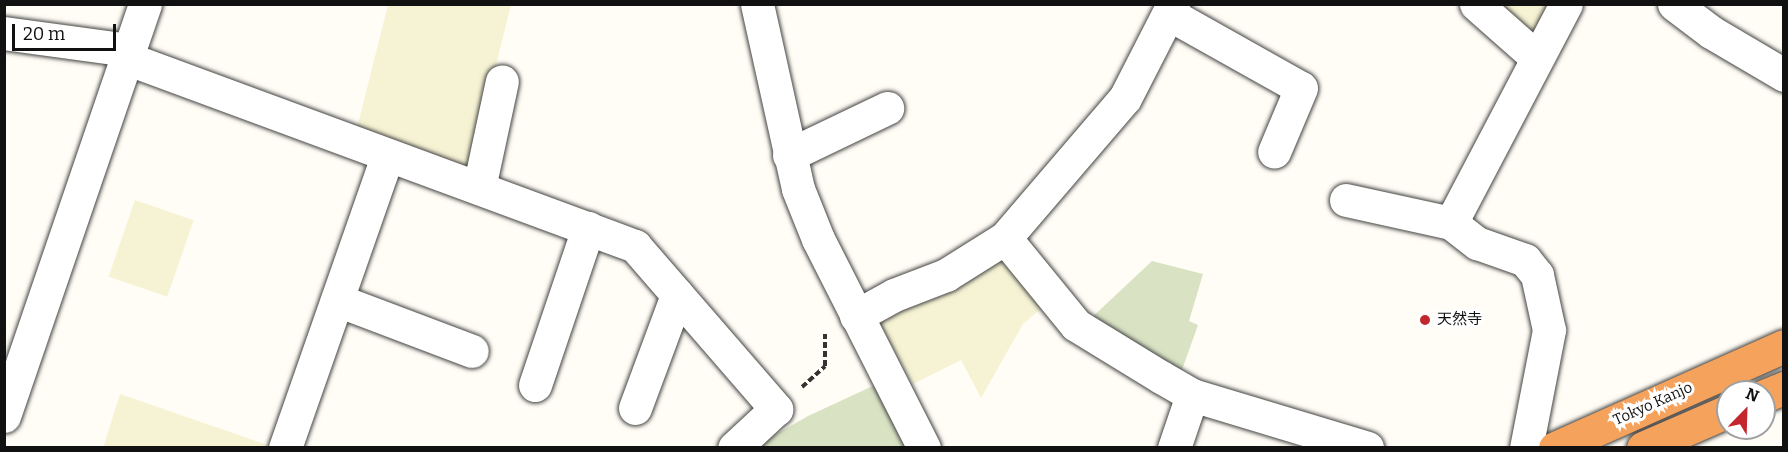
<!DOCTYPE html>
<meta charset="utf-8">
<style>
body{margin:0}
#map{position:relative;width:1788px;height:452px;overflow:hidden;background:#fffdf5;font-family:Bitter,"Noto Sans JP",serif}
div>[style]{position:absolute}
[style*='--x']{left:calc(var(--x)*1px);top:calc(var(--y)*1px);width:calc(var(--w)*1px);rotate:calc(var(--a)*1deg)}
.farmland>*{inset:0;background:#f6f3d4;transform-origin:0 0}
.cemetery>*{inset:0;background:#d9e3c4}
.path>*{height:4px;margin-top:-2px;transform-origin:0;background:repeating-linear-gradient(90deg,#333 0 6px,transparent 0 9px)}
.roads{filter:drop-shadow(0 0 2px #444) drop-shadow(0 0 2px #444)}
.minor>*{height:33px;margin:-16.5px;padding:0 16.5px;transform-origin:16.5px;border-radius:16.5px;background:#fff}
.highway>*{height:33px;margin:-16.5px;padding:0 16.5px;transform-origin:16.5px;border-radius:16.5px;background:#f5a25d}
.dots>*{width:16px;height:16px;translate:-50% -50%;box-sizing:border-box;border:3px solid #fff;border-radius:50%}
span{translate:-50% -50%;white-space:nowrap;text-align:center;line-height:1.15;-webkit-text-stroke:6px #fff;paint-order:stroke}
.poi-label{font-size:15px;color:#111}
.left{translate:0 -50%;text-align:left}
.street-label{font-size:15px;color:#111}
.frame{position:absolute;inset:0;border:6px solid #111;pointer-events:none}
.north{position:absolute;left:1716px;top:380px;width:60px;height:60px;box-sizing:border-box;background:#fff;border:2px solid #a0a0a0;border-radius:50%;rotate:23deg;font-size:16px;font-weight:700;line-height:24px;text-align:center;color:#111}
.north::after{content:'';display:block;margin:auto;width:21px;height:27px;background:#c4262e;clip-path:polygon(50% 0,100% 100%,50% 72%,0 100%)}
.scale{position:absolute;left:12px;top:24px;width:104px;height:27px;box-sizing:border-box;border:3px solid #111;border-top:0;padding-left:8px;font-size:18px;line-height:21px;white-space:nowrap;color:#111;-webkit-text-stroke:4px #fff;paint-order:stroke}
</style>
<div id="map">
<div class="farmland">
<i style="clip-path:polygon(388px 5px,511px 5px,469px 174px,356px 132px)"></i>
<i style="clip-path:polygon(1492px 5px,1553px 5px,1538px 31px,1527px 35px)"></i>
<i style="left:135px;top:200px;width:62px;height:81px;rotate:19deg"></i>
<i style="clip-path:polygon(1006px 249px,1048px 303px,1023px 324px,981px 398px,961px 360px,913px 384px,879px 322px)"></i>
<i style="clip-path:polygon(120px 394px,273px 447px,103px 448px)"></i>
</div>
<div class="cemetery">
<i style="clip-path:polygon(1152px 261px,1203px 274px,1189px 321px,1198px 325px,1178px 381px,1087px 322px)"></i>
<i style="clip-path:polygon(875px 385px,909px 448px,752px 448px,808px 416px)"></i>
</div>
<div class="path">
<i style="--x:802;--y:387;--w:31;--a:-42"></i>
<i style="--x:825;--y:366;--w:32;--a:-90"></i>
</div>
<div class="roads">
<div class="minor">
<i style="--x:757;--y:4;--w:189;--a:77.5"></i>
<i style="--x:798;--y:189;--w:54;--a:68.2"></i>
<i style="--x:818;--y:239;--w:234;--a:63.1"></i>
<i style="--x:1476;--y:4;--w:80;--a:41.5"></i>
<i style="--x:1674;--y:4;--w:46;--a:37.1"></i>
<i style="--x:1711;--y:32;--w:85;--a:30.5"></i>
<i style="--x:1169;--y:14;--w:151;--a:29.3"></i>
<i style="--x:1301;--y:88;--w:69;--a:112.9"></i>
<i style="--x:4;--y:33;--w:125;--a:7.8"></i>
<i style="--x:126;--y:58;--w:543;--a:20.27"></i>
<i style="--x:635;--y:246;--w:216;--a:49.1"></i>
<i style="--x:776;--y:409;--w:57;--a:137.1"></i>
<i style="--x:789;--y:155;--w:109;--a:-25.6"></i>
<i style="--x:479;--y:188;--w:109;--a:-77.9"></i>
<i style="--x:1346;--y:200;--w:107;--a:12.4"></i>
<i style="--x:1451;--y:223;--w:33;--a:38"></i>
<i style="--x:1477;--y:243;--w:51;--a:19.5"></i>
<i style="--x:1525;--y:260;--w:19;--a:51"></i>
<i style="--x:1537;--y:275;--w:56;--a:77.7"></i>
<i style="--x:1549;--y:330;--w:120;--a:101"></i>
<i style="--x:1451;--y:223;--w:247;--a:-62.3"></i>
<i style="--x:1005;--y:238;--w:112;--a:50.8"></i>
<i style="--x:1076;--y:325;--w:100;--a:31.5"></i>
<i style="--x:1161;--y:377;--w:36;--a:30"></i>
<i style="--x:1192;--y:395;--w:183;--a:16.8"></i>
<i style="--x:337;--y:300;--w:144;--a:20.7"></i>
<i style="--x:856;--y:316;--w:43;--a:-28.9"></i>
<i style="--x:894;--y:295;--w:56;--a:-21"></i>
<i style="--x:946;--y:275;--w:70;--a:-32.1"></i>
<i style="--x:1005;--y:238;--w:184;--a:-49.4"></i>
<i style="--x:1125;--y:98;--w:106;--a:-62.9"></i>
<i style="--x:535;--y:385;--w:166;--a:-71.3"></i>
<i style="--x:635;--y:408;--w:121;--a:-69.6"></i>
<i style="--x:4;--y:416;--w:435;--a:-71.1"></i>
<i style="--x:285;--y:448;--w:309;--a:-70.7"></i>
<i style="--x:1174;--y:448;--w:56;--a:-71.2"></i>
</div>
<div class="highway">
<i style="--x:1764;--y:396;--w:22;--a:-22"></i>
<i style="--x:1555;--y:448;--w:251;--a:-24"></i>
<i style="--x:1643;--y:448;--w:93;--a:-23.5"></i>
</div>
</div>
<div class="dots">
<i style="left:1425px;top:320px;background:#c4262e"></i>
</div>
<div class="poi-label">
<span class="left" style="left:1437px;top:320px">天然寺</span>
</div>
<div class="street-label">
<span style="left:1653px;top:404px;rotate:-24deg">Tokyo Kanjo</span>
</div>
<div class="frame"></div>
<div class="north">N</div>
<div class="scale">20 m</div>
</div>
